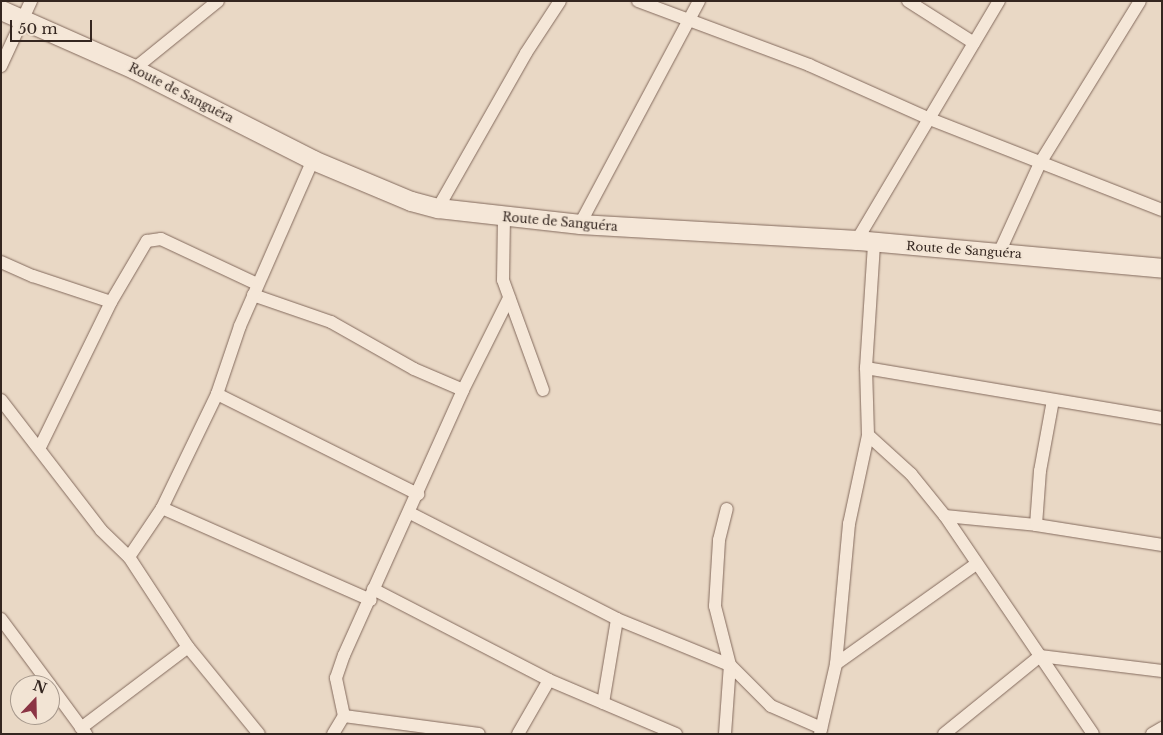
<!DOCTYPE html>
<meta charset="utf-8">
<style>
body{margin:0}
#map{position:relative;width:1163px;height:735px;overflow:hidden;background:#e9d8c5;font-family:"Libre Baskerville",serif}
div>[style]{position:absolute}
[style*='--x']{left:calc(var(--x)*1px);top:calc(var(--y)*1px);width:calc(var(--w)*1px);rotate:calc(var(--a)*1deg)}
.roads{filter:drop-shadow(0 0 1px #836a5d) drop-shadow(0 0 1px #836a5d)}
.street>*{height:12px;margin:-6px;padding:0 6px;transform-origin:6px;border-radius:6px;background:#f5e7d8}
.secondary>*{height:19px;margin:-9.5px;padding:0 9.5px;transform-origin:9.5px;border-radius:9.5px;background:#f5e7d8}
span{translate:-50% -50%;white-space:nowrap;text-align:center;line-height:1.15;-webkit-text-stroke:4px #f2e4d4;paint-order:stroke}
.street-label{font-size:12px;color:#342620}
.frame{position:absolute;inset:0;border:2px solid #342620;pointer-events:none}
.north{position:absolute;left:10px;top:675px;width:50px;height:50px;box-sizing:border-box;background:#f2e4d4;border:1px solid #a6988c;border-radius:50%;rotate:21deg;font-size:14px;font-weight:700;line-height:20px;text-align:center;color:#342620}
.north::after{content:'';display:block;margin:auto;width:18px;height:22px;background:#8b3444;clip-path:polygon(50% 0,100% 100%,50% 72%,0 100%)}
.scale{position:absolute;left:10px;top:20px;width:82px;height:22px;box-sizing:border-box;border:2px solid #342620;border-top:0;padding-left:6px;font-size:15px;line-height:18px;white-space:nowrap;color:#342620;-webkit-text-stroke:4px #f2e4d4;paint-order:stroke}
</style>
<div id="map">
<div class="roads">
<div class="street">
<i style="--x:638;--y:1;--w:183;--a:20.5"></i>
<i style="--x:809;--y:65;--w:133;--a:24.1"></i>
<i style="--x:930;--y:119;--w:249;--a:21.4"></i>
<i style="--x:908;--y:1;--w:78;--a:32.5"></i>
<i style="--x:1;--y:66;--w:72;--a:-65.2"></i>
<i style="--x:134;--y:69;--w:108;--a:-39"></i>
<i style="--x:438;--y:208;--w:178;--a:-60.4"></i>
<i style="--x:526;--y:53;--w:62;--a:-56.8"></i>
<i style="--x:504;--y:217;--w:63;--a:90.9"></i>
<i style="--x:503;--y:280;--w:117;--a:70"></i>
<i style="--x:580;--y:224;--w:253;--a:-61.9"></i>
<i style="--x:857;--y:240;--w:278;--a:-59.3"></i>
<i style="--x:999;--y:253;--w:99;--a:-65.5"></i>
<i style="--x:1040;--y:163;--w:190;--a:-58.3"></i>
<i style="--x:1;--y:262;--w:35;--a:24"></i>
<i style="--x:33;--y:276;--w:82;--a:18.4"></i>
<i style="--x:253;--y:295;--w:83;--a:19.1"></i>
<i style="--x:331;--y:322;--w:95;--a:29.5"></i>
<i style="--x:414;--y:369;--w:53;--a:23.2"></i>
<i style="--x:866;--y:368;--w:300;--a:9.6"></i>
<i style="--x:217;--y:394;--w:225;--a:26.5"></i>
<i style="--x:1;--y:400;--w:164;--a:52.4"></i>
<i style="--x:101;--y:530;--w:39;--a:44"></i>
<i style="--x:129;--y:557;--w:108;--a:56.8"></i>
<i style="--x:188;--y:647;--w:112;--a:50.8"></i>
<i style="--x:868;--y:435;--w:58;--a:42.2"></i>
<i style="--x:911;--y:474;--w:54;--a:51"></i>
<i style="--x:945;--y:516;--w:263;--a:55.8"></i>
<i style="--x:40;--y:447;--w:161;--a:-63.9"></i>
<i style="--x:111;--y:302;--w:71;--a:-59.5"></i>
<i style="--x:147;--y:241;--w:14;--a:-8"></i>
<i style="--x:161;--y:239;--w:106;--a:25.1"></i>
<i style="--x:162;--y:508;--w:228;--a:23.8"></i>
<i style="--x:410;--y:513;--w:233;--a:27.1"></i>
<i style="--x:617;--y:619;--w:122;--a:22.2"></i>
<i style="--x:730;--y:665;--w:58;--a:45"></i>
<i style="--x:771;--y:706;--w:55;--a:23.7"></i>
<i style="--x:945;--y:516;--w:91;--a:5.6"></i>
<i style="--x:1036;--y:525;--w:128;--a:9"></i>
<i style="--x:1036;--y:525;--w:54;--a:-85.8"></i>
<i style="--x:1040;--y:471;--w:72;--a:-79.6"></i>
<i style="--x:129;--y:557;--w:59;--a:-56"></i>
<i style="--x:162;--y:508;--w:127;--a:-64.2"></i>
<i style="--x:217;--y:394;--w:72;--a:-71.3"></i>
<i style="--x:240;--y:326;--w:181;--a:-66.3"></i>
<i style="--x:373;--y:589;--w:198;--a:27.3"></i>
<i style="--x:549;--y:680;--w:138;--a:23"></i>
<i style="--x:1;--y:619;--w:82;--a:53.4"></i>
<i style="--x:836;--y:664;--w:172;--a:-35.5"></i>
<i style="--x:50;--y:685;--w:61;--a:53.7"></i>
<i style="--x:603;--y:703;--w:85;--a:-80.5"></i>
<i style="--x:344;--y:716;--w:136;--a:7.6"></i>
<i style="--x:81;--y:728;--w:134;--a:-37.1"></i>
<i style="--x:333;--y:734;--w:21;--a:-59"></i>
<i style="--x:344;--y:716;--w:39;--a:-102"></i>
<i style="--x:336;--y:678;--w:24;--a:-71"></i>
<i style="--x:344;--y:655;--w:290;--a:-65.8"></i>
<i style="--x:463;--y:390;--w:103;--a:-63.4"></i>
<i style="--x:518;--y:734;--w:62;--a:-60.1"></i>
<i style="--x:725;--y:734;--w:69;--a:-85.9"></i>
<i style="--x:730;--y:665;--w:61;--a:-104.3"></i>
<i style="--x:715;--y:606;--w:66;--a:-86.5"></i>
<i style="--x:719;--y:540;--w:32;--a:-76"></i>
<i style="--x:820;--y:734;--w:72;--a:-77.1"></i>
<i style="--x:836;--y:664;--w:141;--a:-84.7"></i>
<i style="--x:849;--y:524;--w:91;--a:-77.9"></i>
<i style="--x:868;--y:435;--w:67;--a:-91.7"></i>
<i style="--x:866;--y:368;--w:124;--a:-86.3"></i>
<i style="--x:944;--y:734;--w:124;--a:-39.1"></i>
<i style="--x:1040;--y:656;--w:123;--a:7"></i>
<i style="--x:1152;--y:734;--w:12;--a:-31"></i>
</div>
<div class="secondary">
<i style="--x:1;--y:10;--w:145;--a:23.9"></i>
<i style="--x:134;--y:69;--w:201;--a:26.9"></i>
<i style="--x:313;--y:160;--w:106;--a:22.7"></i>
<i style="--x:411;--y:201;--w:28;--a:15"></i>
<i style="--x:438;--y:208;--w:143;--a:6.4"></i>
<i style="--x:580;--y:224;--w:277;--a:3.3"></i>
<i style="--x:857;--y:240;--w:306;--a:5.2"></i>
</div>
</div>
<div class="street-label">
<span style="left:181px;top:93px;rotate:27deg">Route de Sanguéra</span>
<span style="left:560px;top:222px;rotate:5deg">Route de Sanguéra</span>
<span style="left:964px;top:250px;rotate:4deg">Route de Sanguéra</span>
</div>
<div class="frame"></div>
<div class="north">N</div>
<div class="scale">50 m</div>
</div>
